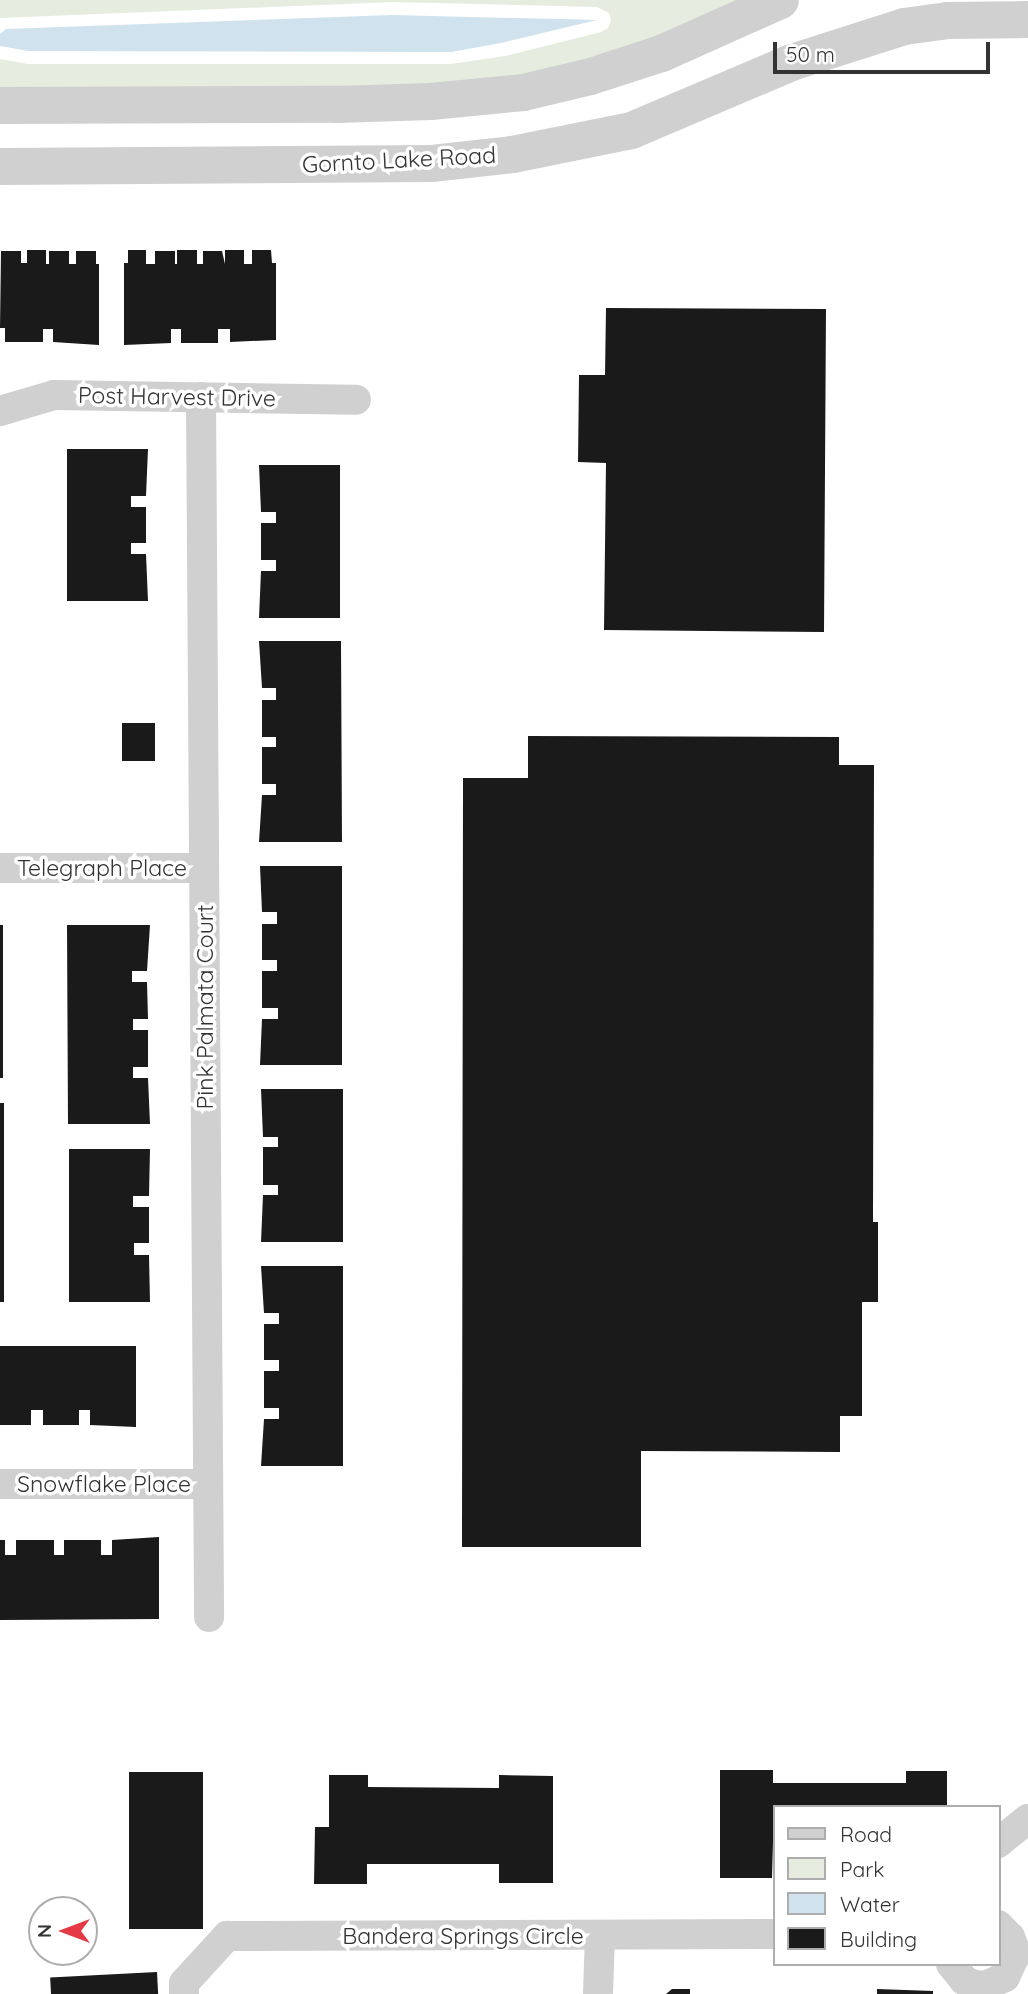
<!DOCTYPE html>
<style>
body{margin:0}
#map{position:relative;width:1028px;height:1994px;overflow:hidden;background:#fff;font-family:Quicksand,sans-serif}
div>[style]{position:absolute}
[style*='--x']{left:calc(var(--x)*1px);top:calc(var(--y)*1px);width:calc(var(--w)*1px);rotate:calc(var(--a)*1deg)}
.green>*{inset:0;background:#e6ecdf}
.water>*{inset:0;background:#cfe2ee}
.building>*{inset:0;background:#1a1a1a;transform-origin:0 0}
.minor>*{height:30px;margin:-15px;padding:0 15px;transform-origin:15px;border-radius:15px;background:#d0d0d0}
.tertiary>*{height:37px;margin:-18.5px;padding:0 18.5px;transform-origin:18.5px;border-radius:18.5px;background:#d0d0d0}
span{translate:-50% -50%;white-space:nowrap;text-align:center;line-height:1.15;-webkit-text-stroke:7px #fff;paint-order:stroke}
.street-label{font-size:23px;color:#333}
.legend{position:absolute;left:773px;top:1805px;width:228px;height:161px;box-sizing:border-box;background:#fff;border:2px solid #adadad;margin:0;padding:9px 12px;list-style:none;font-size:21px;color:#333}
.legend li{display:flex;align-items:center;gap:14px;height:35px}
.legend b{width:35px;border:2px solid #adadad}
.north{position:absolute;left:28px;top:1896px;width:70px;height:70px;box-sizing:border-box;background:#fff;border:2px solid #adadad;border-radius:50%;rotate:270deg;font-size:19px;font-weight:700;line-height:28px;text-align:center;color:#333}
.north::after{content:'';display:block;margin:auto;width:24px;height:32px;background:#e63946;clip-path:polygon(50% 0,100% 100%,50% 72%,0 100%)}
.scale{position:absolute;left:773px;top:42px;width:217px;height:32px;box-sizing:border-box;border:4px solid #333;border-top:0;padding-left:9px;font-size:21px;line-height:24px;white-space:nowrap;color:#333;-webkit-text-stroke:5px #fff;paint-order:stroke}
</style>
<div id="map">
<div class="green">
<i style="clip-path:polygon(0 0,743px 0,655px 39px,520px 77px,429px 86px,0 90px,0 59px,28px 64px,451px 64px,505px 56px,601px 32px,608px 28px,611px 20px,609px 13px,597px 7px,393px 2px,0 18px)"></i>
</div>
<div class="water">
<i style="clip-path:polygon(392px 15px,597px 20px,501px 43px,451px 52px,28px 51px,0 46px,0 34px,6px 29px)"></i>
</div>
<div class="building">
<i style="clip-path:polygon(27px 250px,46px 250px,46px 264px,49px 264px,49px 251px,69px 251px,69px 264px,76px 264px,76px 251px,96px 251px,96px 264px,99px 264px,99px 345px,53px 342px,53px 329px,43px 329px,43px 342px,5px 342px,5px 328px,0 328px,1px 251px,21px 251px,21px 263px,27px 263px)"></i>
<i style="clip-path:polygon(128px 250px,146px 250px,146px 264px,155px 264px,155px 251px,175px 251px,175px 264px,177px 264px,177px 250px,197px 250px,197px 264px,203px 264px,203px 251px,222px 251px,225px 264px,225px 250px,244px 250px,244px 264px,252px 264px,252px 250px,271px 250px,272px 263px,276px 263px,276px 340px,230px 342px,230px 329px,218px 329px,218px 343px,181px 343px,181px 329px,171px 329px,171px 343px,124px 345px,124px 263px,128px 263px)"></i>
<i style="clip-path:polygon(606px 308px,826px 309px,824px 632px,604px 630px,606px 463px,578px 462px,579px 375px,605px 375px)"></i>
<i style="clip-path:polygon(67px 449px,148px 449px,146px 496px,131px 496px,131px 507px,146px 507px,146px 543px,131px 543px,131px 554px,146px 554px,148px 601px,67px 601px)"></i>
<i style="clip-path:polygon(259px 465px,340px 465px,340px 618px,259px 618px,261px 571px,276px 571px,276px 560px,261px 560px,261px 523px,276px 523px,276px 512px,261px 512px)"></i>
<i style="clip-path:polygon(259px 641px,341px 641px,342px 842px,259px 842px,262px 795px,276px 795px,276px 784px,262px 784px,262px 747px,276px 747px,276px 737px,262px 737px,262px 700px,276px 700px,276px 688px,262px 688px)"></i>
<i style="left:122px;top:723px;width:33px;height:38px"></i>
<i style="clip-path:polygon(528px 736px,839px 737px,839px 765px,874px 765px,873px 1222px,878px 1222px,878px 1302px,862px 1302px,862px 1416px,840px 1416px,840px 1452px,641px 1451px,641px 1547px,462px 1547px,463px 778px,528px 778px)"></i>
<i style="clip-path:polygon(260px 866px,342px 866px,342px 1065px,260px 1065px,262px 1019px,278px 1019px,278px 1008px,262px 1008px,262px 971px,277px 971px,277px 960px,262px 960px,262px 924px,277px 924px,277px 912px,262px 912px)"></i>
<i style="left:0;top:925px;width:3px;height:153px"></i>
<i style="clip-path:polygon(67px 925px,150px 925px,147px 971px,132px 971px,132px 982px,147px 982px,148px 1019px,133px 1019px,133px 1030px,148px 1030px,148px 1067px,133px 1067px,133px 1078px,148px 1078px,150px 1124px,68px 1124px)"></i>
<i style="clip-path:polygon(261px 1089px,343px 1089px,343px 1242px,261px 1242px,263px 1195px,278px 1195px,278px 1185px,263px 1185px,263px 1147px,278px 1147px,278px 1137px,263px 1137px)"></i>
<i style="left:0;top:1103px;width:4px;height:199px"></i>
<i style="clip-path:polygon(69px 1149px,150px 1149px,149px 1196px,133px 1196px,133px 1207px,149px 1207px,149px 1243px,134px 1243px,134px 1255px,149px 1255px,150px 1302px,69px 1302px)"></i>
<i style="clip-path:polygon(261px 1266px,343px 1266px,343px 1466px,261px 1466px,264px 1419px,279px 1419px,279px 1408px,264px 1408px,264px 1371px,279px 1371px,279px 1360px,264px 1360px,264px 1324px,279px 1324px,279px 1313px,264px 1313px)"></i>
<i style="clip-path:polygon(0 1346px,136px 1346px,136px 1427px,90px 1425px,90px 1410px,79px 1410px,79px 1425px,43px 1425px,43px 1410px,31px 1410px,31px 1425px,0 1425px)"></i>
<i style="clip-path:polygon(159px 1537px,159px 1619px,0 1620px,0 1540px,5px 1540px,5px 1555px,16px 1555px,16px 1540px,54px 1540px,54px 1555px,64px 1555px,64px 1540px,101px 1540px,101px 1555px,112px 1555px,112px 1540px)"></i>
<i style="clip-path:polygon(720px 1770px,773px 1770px,773px 1783px,906px 1783px,906px 1771px,947px 1771px,947px 1807px,774px 1807px,772px 1878px,720px 1878px)"></i>
<i style="left:129px;top:1772px;width:74px;height:157px"></i>
<i style="clip-path:polygon(329px 1775px,368px 1775px,368px 1787px,499px 1788px,499px 1775px,553px 1776px,553px 1883px,499px 1883px,499px 1864px,367px 1864px,367px 1884px,314px 1884px,315px 1827px,329px 1827px)"></i>
<i style="left:157px;top:1972px;width:22px;height:107px;rotate:87deg"></i>
<i style="clip-path:polygon(672px 1989px,690px 1989px,690px 1994px,666px 1994px)"></i>
<i style="clip-path:polygon(877px 1989px,933px 1991px,933px 1994px,877px 1994px)"></i>
</div>
<div class="minor">
<i style="--x:201;--y:397;--w:1220;--a:89.62"></i>
<i style="--x:0;--y:411;--w:56;--a:-16.5"></i>
<i style="--x:54;--y:395;--w:302;--a:0.9"></i>
<i style="--x:0;--y:868;--w:204;--a:0"></i>
<i style="--x:0;--y:1484;--w:208;--a:0"></i>
<i style="--x:998;--y:1843;--w:38;--a:-39"></i>
<i style="--x:951;--y:1964;--w:21;--a:51"></i>
<i style="--x:964;--y:1980;--w:11;--a:27"></i>
<i style="--x:974;--y:1985;--w:11;--a:5"></i>
<i style="--x:985;--y:1986;--w:22;--a:-24"></i>
<i style="--x:1005;--y:1977;--w:21;--a:-65"></i>
<i style="--x:1014;--y:1958;--w:11;--a:-90"></i>
<i style="--x:1014;--y:1947;--w:11;--a:-112"></i>
<i style="--x:1010;--y:1937;--w:17;--a:-135"></i>
<i style="--x:184;--y:1994;--w:11;--a:-90"></i>
<i style="--x:184;--y:1983;--w:64;--a:-47.5"></i>
<i style="--x:227;--y:1936;--w:547;--a:-0.21"></i>
<i style="--x:598;--y:1994;--w:59;--a:-88.1"></i>
</div>
<div class="tertiary">
<i style="--x:0;--y:105;--w:337;--a:-0.2"></i>
<i style="--x:337;--y:104;--w:93;--a:-1.8"></i>
<i style="--x:430;--y:101;--w:93;--a:-5.5"></i>
<i style="--x:523;--y:92;--w:69;--a:-13.4"></i>
<i style="--x:590;--y:76;--w:75;--a:-17.9"></i>
<i style="--x:661;--y:53;--w:130;--a:-24"></i>
<i style="--x:0;--y:166;--w:431;--a:-0.4"></i>
<i style="--x:431;--y:163;--w:81;--a:-6.3"></i>
<i style="--x:512;--y:154;--w:121;--a:-11.4"></i>
<i style="--x:631;--y:130;--w:174;--a:-23"></i>
<i style="--x:791;--y:62;--w:119;--a:-17.7"></i>
<i style="--x:904;--y:26;--w:43;--a:-7.9"></i>
<i style="--x:947;--y:20;--w:81;--a:-0.7"></i>
</div>
<div class="street-label">
<span style="left:399px;top:160px;rotate:-3deg">Gornto Lake Road</span>
<span style="left:177px;top:397px;rotate:1deg">Post Harvest Drive</span>
<span style="left:102px;top:868px">Telegraph Place</span>
<span style="left:205px;top:1007px;rotate:-90deg">Pink Palmata Court</span>
<span style="left:104px;top:1484px">Snowflake Place</span>
<span style="left:463px;top:1936px">Bandera Springs Circle</span>
</div>
<ul class="legend">
<li><b style="height:9px;background:#d0d0d0"></b>Road</li>
<li><b style="height:19px;background:#e6ecdf"></b>Park</li>
<li><b style="height:19px;background:#cfe2ee"></b>Water</li>
<li><b style="height:19px;background:#1a1a1a"></b>Building</li>
</ul>
<div class="north">N</div>
<div class="scale">50 m</div>
</div>
